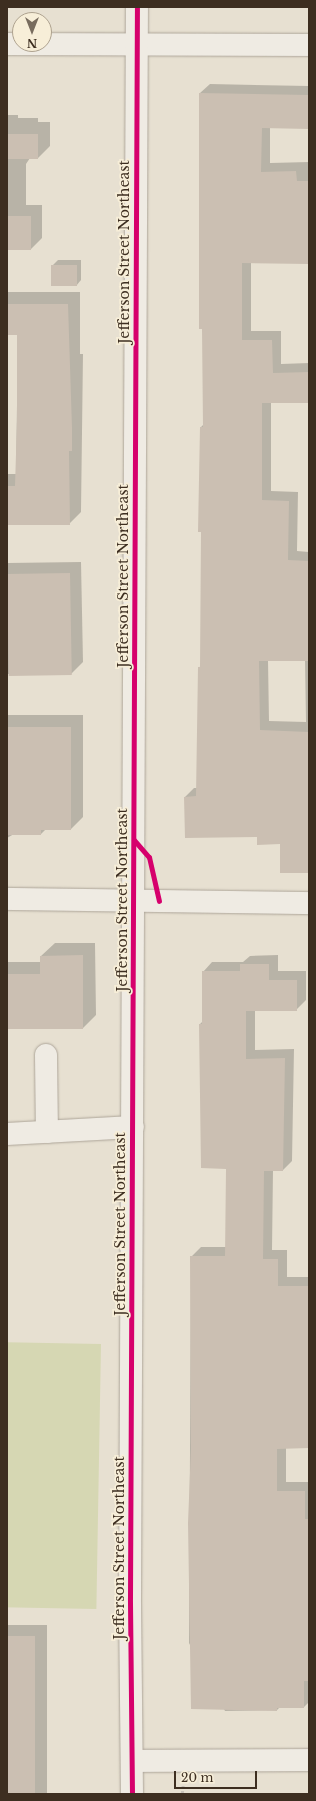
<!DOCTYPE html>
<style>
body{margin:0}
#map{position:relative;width:316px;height:1801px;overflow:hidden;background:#e7e0d1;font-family:"Libre Baskerville",serif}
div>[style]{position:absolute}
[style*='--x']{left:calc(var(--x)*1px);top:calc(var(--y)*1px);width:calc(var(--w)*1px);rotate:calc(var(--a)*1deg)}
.green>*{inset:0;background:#d6d7b3;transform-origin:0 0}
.shadow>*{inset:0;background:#0003;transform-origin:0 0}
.building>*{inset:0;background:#cbbfb2;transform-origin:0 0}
.path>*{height:2.5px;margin-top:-1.25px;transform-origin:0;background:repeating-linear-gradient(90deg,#c8c2b9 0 3px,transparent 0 5px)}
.roads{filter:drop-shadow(0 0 1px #ada599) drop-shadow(0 0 1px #ada599)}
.minor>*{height:22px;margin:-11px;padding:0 11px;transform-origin:11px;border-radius:11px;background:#efebe3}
.cycleway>*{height:5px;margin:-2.5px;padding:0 2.5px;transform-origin:2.5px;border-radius:2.5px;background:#d6006c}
span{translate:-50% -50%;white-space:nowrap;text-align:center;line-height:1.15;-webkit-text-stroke:3.5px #f7eed8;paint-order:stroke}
.street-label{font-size:14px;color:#3d2e20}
.frame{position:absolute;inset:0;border:8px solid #3d2e20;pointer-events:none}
.north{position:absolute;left:12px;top:12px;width:40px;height:40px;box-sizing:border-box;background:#f7eed8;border:1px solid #ada18e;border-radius:50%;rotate:180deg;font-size:11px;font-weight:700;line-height:16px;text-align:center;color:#3d2e20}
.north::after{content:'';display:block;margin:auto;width:14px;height:18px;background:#786c5e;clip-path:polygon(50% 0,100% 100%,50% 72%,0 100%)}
.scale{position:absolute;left:174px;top:1771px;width:83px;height:18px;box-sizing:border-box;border:2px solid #3d2e20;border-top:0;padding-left:5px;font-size:12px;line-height:14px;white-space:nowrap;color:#3d2e20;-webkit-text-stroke:3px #f7eed8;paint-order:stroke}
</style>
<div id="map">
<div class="green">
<i style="left:101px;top:1344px;width:265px;height:94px;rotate:91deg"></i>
</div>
<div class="shadow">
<i style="clip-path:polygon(evenodd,210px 84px,309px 86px,309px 128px,270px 127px,270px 163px,309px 162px,309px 263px,251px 262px,251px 331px,281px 331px,281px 364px,309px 363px,309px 402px,271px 402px,271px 491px,298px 492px,297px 551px,309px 552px,309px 872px,281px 843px,258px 836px,186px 837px,185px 797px,194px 788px,198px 788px,199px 668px,201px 665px,201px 427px,204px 424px,200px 93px,210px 84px,268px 660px,305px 660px,306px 722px,269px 721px,268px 660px)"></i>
<i style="clip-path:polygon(7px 115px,18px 115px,18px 118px,38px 118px,38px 122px,50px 122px,50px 146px,38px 158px,30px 158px,26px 164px,26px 205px,42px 205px,42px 238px,30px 250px,7px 249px)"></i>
<i style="clip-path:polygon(58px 260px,81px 260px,81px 280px,76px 286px,52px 266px)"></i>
<i style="clip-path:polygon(7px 292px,80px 292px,80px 354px,83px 354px,81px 512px,69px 524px,7px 524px,7px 474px,16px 474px,18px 334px,7px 334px)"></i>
<i style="clip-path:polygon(81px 562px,83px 662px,71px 674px,7px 674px,7px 563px)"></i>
<i style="clip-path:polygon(7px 715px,83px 715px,83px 817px,71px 829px,46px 829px,41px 834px,14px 834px,7px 838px)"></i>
<i style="clip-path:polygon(55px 943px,95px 943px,96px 1015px,83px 1028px,7px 1028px,7px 952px,8px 962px,41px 962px,41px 956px)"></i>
<i style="clip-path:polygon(278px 955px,278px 971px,306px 971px,306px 1000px,296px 1010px,255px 1010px,255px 1050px,294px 1049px,292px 1161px,283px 1170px,273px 1170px,272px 1250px,287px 1250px,287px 1277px,309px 1277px,309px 1447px,286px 1447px,286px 1482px,309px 1482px,309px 1702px,304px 1707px,280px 1707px,277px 1710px,225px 1711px,189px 1643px,191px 1257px,201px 1247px,227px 1247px,227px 1168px,200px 1024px,203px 1021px,203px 972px,212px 962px,243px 962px,250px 956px)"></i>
<i style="left:7px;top:1625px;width:40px;height:169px"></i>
</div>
<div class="building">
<i style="clip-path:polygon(199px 93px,309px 95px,309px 129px,262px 128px,261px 172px,296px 171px,297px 181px,309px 181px,309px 264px,242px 263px,242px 340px,272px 340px,273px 373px,309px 372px,309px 403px,262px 403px,262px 500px,289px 501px,288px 560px,309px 561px,309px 661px,259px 661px,260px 730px,309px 732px,309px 873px,280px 873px,280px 844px,257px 845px,257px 837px,185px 838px,184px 797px,196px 796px,198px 667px,200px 667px,201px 532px,198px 532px,200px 427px,203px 427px,202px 329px,199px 329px)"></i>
<i style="left:7px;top:134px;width:31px;height:25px"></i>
<i style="left:7px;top:216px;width:24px;height:34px"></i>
<i style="left:51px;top:265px;width:26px;height:21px"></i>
<i style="clip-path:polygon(7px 304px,68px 304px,72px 428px,72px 451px,69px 451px,70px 525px,7px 525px,7px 486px,15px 486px,17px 422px,17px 335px,7px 335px)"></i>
<i style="left:70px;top:573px;width:102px;height:63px;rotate:89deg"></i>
<i style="clip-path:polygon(7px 727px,71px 727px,71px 830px,41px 830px,41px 835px,7px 835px)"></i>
<i style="clip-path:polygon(83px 955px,83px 1029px,7px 1029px,7px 974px,40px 974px,40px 956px)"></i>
<i style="clip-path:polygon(240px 964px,269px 964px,269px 980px,297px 980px,297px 1011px,246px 1011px,246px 1059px,285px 1058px,283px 1171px,264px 1171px,263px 1259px,278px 1259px,278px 1286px,309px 1286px,309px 1448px,277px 1449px,277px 1491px,305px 1491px,305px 1519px,309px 1519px,309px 1681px,304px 1681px,304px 1708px,277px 1708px,277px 1711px,191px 1709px,188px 1523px,191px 1448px,190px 1256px,225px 1256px,226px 1169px,201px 1168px,199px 1024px,202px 1024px,202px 971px,240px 971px)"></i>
<i style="left:7px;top:1636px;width:28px;height:158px"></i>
</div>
<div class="path">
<i style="--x:182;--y:1794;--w:9;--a:-84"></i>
</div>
<div class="roads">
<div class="minor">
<i style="--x:7;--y:44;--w:302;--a:0.2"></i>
<i style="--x:7;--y:899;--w:302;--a:0.8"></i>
<i style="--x:46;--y:1055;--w:77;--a:89.3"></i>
<i style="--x:7;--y:1134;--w:126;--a:-3.2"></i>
<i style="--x:132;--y:1761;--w:177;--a:-0.3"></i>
<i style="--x:132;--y:1794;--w:196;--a:-90.6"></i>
<i style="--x:130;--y:1598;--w:1591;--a:-89.75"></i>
</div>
</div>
<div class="cycleway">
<i style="--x:134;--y:840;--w:23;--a:49"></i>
<i style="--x:149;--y:857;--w:45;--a:77.2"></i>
<i style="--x:132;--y:1794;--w:196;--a:-90.6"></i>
<i style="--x:130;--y:1598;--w:1591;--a:-89.75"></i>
</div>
<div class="street-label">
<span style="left:124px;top:252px;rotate:-90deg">Jefferson Street Northeast</span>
<span style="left:123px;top:576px;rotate:-90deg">Jefferson Street Northeast</span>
<span style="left:122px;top:900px;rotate:-90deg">Jefferson Street Northeast</span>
<span style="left:120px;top:1224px;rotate:-90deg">Jefferson Street Northeast</span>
<span style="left:119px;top:1548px;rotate:-90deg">Jefferson Street Northeast</span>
</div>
<div class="frame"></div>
<div class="north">N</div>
<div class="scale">20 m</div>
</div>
